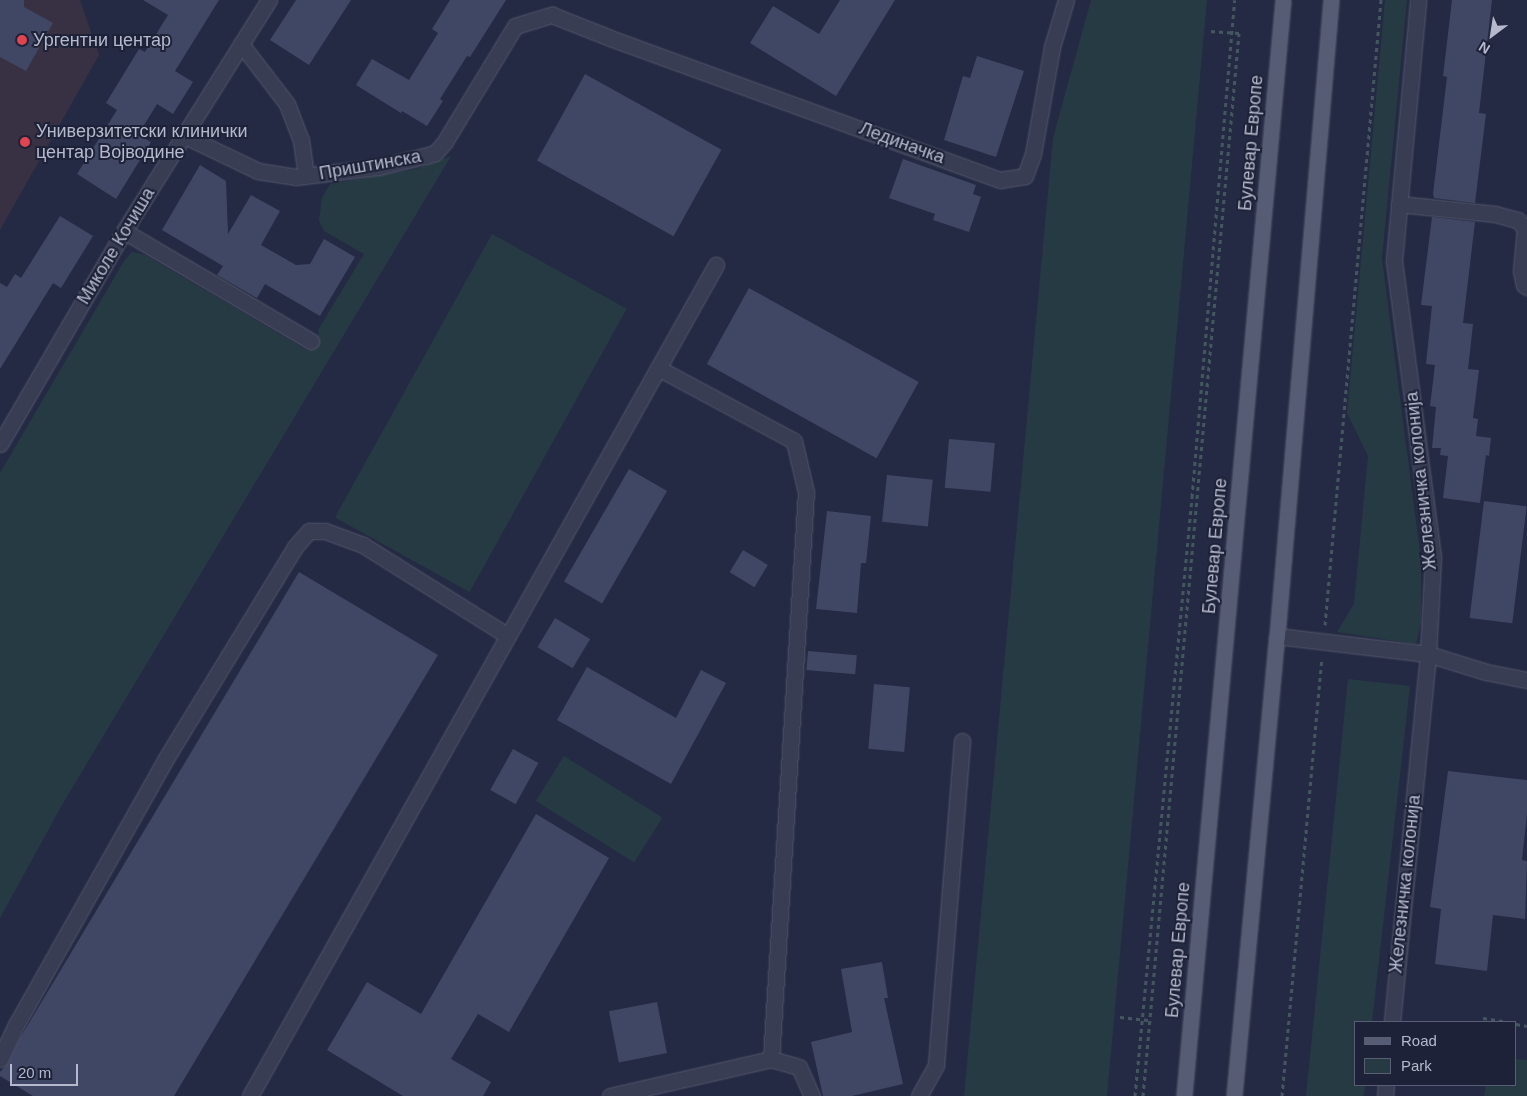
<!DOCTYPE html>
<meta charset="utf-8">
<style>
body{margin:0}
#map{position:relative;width:1527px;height:1096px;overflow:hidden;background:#242a43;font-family:Arial,sans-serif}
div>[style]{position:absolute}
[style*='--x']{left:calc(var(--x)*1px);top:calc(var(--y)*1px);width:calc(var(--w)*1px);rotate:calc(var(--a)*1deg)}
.medical>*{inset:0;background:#383143}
.green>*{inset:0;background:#263a44;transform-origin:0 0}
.building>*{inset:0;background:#404764;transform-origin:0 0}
.path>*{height:3px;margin-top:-1.5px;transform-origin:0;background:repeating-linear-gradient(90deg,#445761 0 4px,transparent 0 8px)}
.roads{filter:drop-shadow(0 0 1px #54586d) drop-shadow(0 0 1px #54586d)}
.minor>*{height:15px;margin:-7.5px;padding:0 7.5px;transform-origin:7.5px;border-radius:7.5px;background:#393d53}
.major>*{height:15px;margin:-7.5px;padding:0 7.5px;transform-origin:7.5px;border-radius:7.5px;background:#565c73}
.dots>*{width:14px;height:14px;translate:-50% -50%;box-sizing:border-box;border:2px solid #1d2238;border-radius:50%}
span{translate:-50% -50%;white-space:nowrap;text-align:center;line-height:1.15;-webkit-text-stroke:4px #1d2238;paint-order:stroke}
.poi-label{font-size:18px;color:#b6b9cd}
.left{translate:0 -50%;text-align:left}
.street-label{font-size:18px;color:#b6b9cd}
.legend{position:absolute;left:1354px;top:1021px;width:162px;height:65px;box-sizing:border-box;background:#1d2238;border:1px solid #5a5e74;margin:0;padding:6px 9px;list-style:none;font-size:15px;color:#b6b9cd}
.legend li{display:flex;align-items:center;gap:10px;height:25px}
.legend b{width:25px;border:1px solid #5a5e74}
.north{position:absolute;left:1467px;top:10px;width:50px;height:50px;-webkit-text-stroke:4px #1d2238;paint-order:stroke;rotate:211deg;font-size:14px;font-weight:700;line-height:20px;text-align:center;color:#b6b9cd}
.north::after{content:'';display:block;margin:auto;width:18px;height:22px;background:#b6b9cd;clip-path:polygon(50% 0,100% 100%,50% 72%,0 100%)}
.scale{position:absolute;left:10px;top:1064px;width:68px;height:22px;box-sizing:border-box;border:2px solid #b6b9cd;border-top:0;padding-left:6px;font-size:15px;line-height:18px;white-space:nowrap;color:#b6b9cd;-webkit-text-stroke:4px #1d2238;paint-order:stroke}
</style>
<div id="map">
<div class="medical">
<i style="clip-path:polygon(0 0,80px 0,99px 55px,0 230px)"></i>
</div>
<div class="green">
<i style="clip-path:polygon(1091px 0,1207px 0,1107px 1096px,964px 1096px,1053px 138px)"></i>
<i style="clip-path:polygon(1385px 0,1407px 0,1382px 258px,1421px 560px,1421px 622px,1416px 644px,1337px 632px,1354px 604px,1368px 456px,1347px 413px)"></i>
<i style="clip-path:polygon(451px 156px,62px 805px,0 918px,0 473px,124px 261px,132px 252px,145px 255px,308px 351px,313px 348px,319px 338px,318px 330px,364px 254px,324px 231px,319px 220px,322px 198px,330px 184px,417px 169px)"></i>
<i style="left:492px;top:234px;width:154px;height:324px;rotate:29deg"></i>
<i style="clip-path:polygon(1348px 679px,1410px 686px,1372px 1022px,1356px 1022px,1356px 1085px,1365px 1085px,1364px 1096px,1306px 1096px)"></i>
<i style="left:564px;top:756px;width:116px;height:53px;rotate:32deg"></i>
<i style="clip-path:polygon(1516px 1059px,1527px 1060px,1527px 1096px,1484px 1096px,1486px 1085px,1516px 1085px)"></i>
</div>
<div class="building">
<i style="clip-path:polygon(0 0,24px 0,24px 7px,53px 23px,26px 71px,0 57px)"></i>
<i style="clip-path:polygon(143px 0,219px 0,175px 71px,193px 82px,173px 114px,157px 104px,138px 135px,151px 142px,116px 199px,77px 174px,117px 110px,106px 103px,139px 49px,145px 52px,168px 15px)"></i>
<i style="clip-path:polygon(296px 0,351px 0,309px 65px,270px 40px)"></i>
<i style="clip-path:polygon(450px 0,506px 0,470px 57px,467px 56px,440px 99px,443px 101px,427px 126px,402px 111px,401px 113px,356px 85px,372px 59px,409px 80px,438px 33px,432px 29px)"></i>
<i style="clip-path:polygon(840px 0,895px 0,836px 96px,750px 43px,773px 6px,819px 34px)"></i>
<i style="clip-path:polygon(1452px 0,1492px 0,1479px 113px,1486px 114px,1475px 203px,1434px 198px,1433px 194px,1447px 77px,1443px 76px)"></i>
<i style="clip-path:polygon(977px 56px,1024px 71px,996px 157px,944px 140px,963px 76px,970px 78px)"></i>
<i style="left:585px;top:74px;width:156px;height:99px;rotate:29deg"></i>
<i style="clip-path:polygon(903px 159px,976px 185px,973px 194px,981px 197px,969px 232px,933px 220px,935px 214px,889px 198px)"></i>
<i style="clip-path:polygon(200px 165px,226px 181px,228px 234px,251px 195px,280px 211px,261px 245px,296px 265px,310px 264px,324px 239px,355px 257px,320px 316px,265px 284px,257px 298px,217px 275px,223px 266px,162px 230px)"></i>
<i style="clip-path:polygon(60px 216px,93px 236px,61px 288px,53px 283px,0 369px,0 283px,7px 287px,15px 274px,21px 278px)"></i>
<i style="clip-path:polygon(1432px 217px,1475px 222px,1463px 323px,1473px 324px,1468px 369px,1479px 370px,1473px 418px,1478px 419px,1476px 436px,1491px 438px,1489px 456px,1486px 455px,1480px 503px,1443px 498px,1448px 456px,1440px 455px,1441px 448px,1432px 448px,1436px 407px,1430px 406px,1435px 365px,1426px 364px,1432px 306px,1421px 305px)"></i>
<i style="left:749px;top:288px;width:194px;height:87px;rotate:29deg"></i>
<i style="left:949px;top:439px;width:46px;height:49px;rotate:5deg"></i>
<i style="left:629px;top:469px;width:44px;height:130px;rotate:30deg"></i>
<i style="left:887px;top:475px;width:46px;height:47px;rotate:6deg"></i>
<i style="left:1484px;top:501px;width:43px;height:118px;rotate:7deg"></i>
<i style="clip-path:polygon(827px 511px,871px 516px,866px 563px,861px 563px,857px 613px,816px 609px)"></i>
<i style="left:743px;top:550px;width:29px;height:26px;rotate:31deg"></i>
<i style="clip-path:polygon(299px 572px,438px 655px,174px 1096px,33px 1096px,0 1076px,0 1072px,8px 1063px,20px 1038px)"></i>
<i style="left:555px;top:618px;width:41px;height:34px;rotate:31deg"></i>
<i style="left:808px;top:651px;width:49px;height:19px;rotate:5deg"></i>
<i style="clip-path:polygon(587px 667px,676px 718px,701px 670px,726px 683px,671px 784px,557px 720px)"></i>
<i style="left:874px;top:684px;width:36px;height:65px;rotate:5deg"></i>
<i style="left:513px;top:749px;width:29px;height:47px;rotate:29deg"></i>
<i style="clip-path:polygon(1448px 771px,1527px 780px,1527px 814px,1522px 860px,1527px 861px,1525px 919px,1493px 915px,1487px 971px,1435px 964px,1441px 909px,1430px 907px)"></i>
<i style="clip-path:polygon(536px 814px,609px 858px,509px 1032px,478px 1014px,451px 1059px,491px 1082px,483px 1096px,403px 1096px,327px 1050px,367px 982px,421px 1014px)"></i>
<i style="clip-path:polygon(882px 962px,888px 998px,884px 998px,903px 1084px,852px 1096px,823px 1096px,811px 1042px,852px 1032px,841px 969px)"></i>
<i style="left:657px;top:1002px;width:52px;height:49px;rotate:79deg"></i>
</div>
<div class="path">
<i style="--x:1325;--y:625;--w:628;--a:-84.88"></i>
<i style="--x:1120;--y:1017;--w:30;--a:6"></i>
<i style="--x:1483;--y:1018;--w:24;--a:9"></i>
<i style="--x:1516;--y:1024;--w:11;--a:10"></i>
<i style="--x:1135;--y:1096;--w:602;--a:-84.56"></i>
<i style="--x:1192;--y:497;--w:499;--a:-85.1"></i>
<i style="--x:1143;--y:1096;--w:1067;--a:-84.84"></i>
<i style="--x:1239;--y:33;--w:30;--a:-176"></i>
<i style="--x:1282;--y:1096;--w:440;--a:-84.8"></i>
</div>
<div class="roads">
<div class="minor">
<i style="--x:241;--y:44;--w:76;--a:52.5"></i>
<i style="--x:287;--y:104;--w:39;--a:69"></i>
<i style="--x:301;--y:140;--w:36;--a:82"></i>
<i style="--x:183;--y:135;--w:83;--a:25.6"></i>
<i style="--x:258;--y:171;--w:38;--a:9"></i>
<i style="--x:296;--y:177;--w:83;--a:-7"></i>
<i style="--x:378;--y:167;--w:48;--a:-13.2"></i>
<i style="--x:425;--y:156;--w:10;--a:-17"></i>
<i style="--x:435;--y:153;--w:13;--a:-48"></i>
<i style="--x:444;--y:143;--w:137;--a:-58.7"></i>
<i style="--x:515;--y:26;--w:39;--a:-17"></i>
<i style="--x:552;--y:15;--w:62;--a:21.6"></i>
<i style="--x:610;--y:38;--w:415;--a:20"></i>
<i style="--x:1000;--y:180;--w:25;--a:-9"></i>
<i style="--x:1025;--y:176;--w:23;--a:-70"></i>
<i style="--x:1033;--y:154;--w:109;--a:-79.9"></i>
<i style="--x:1052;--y:47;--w:49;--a:-73.4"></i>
<i style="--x:1399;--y:204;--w:97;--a:5.9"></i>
<i style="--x:1495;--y:214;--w:24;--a:15"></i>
<i style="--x:1518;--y:220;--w:11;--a:52"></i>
<i style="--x:1525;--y:229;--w:42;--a:95.4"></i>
<i style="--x:1521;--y:271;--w:14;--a:78"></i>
<i style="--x:1524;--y:285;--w:4;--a:34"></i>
<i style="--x:124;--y:231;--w:217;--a:30.5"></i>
<i style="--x:658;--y:368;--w:154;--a:28.2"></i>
<i style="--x:794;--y:441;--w:52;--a:76.8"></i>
<i style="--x:806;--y:492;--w:568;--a:93.53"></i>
<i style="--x:0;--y:444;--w:246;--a:-59.8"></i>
<i style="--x:124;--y:231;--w:273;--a:-57.9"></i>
<i style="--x:1277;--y:636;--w:152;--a:6.8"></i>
<i style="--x:1428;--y:654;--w:61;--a:17.2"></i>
<i style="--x:1486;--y:672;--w:42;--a:11"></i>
<i style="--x:1392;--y:1022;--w:370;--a:-84.4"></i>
<i style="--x:1428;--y:654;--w:97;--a:-87"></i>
<i style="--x:1433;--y:557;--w:299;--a:-97.5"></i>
<i style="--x:1394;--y:261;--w:262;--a:-84.7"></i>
<i style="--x:0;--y:1059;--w:40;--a:-65"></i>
<i style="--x:17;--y:1023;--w:302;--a:-60.6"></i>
<i style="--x:165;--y:760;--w:250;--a:-58.6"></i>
<i style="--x:295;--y:547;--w:21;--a:-49"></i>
<i style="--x:309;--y:531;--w:16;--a:0"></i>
<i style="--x:325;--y:531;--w:40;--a:20.2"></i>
<i style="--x:363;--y:545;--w:171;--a:32.1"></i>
<i style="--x:250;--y:1096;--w:953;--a:-60.72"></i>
<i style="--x:610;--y:1096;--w:165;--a:-12.9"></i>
<i style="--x:771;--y:1059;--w:29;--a:16"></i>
<i style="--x:799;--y:1067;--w:32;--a:66"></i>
<i style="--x:919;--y:1096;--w:35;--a:-61"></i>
<i style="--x:936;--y:1065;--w:325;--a:-85.4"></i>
<i style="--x:1385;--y:1096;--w:11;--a:-85"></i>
</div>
<div class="major">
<i style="--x:1184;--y:1096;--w:1100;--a:-84.84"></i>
<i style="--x:1234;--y:1096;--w:462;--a:-84.7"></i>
<i style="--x:1277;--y:636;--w:638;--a:-85.15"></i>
</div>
</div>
<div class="dots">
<i style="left:22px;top:40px;background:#e0444e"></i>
<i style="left:25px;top:142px;background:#e0444e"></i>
</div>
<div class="poi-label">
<span class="left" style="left:33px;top:40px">Ургентни центар</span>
<span class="left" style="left:36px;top:142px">Универзитетски клинички<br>центар Војводине</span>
</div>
<div class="street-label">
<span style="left:902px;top:143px;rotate:20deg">Лединачка</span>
<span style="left:1251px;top:143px;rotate:-85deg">Булевар Европе</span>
<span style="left:370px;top:165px;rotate:-10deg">Приштинска</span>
<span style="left:116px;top:246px;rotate:-59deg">Миколе Кочиша</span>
<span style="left:1421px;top:481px;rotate:-96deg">Железничка колонија</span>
<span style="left:1215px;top:546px;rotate:-85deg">Булевар Европе</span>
<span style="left:1405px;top:884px;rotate:-84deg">Железничка колонија</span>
<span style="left:1178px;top:950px;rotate:-85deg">Булевар Европе</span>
</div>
<ul class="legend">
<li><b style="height:6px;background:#565c73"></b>Road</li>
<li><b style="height:14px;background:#263a44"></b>Park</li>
</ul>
<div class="north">N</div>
<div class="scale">20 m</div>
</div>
